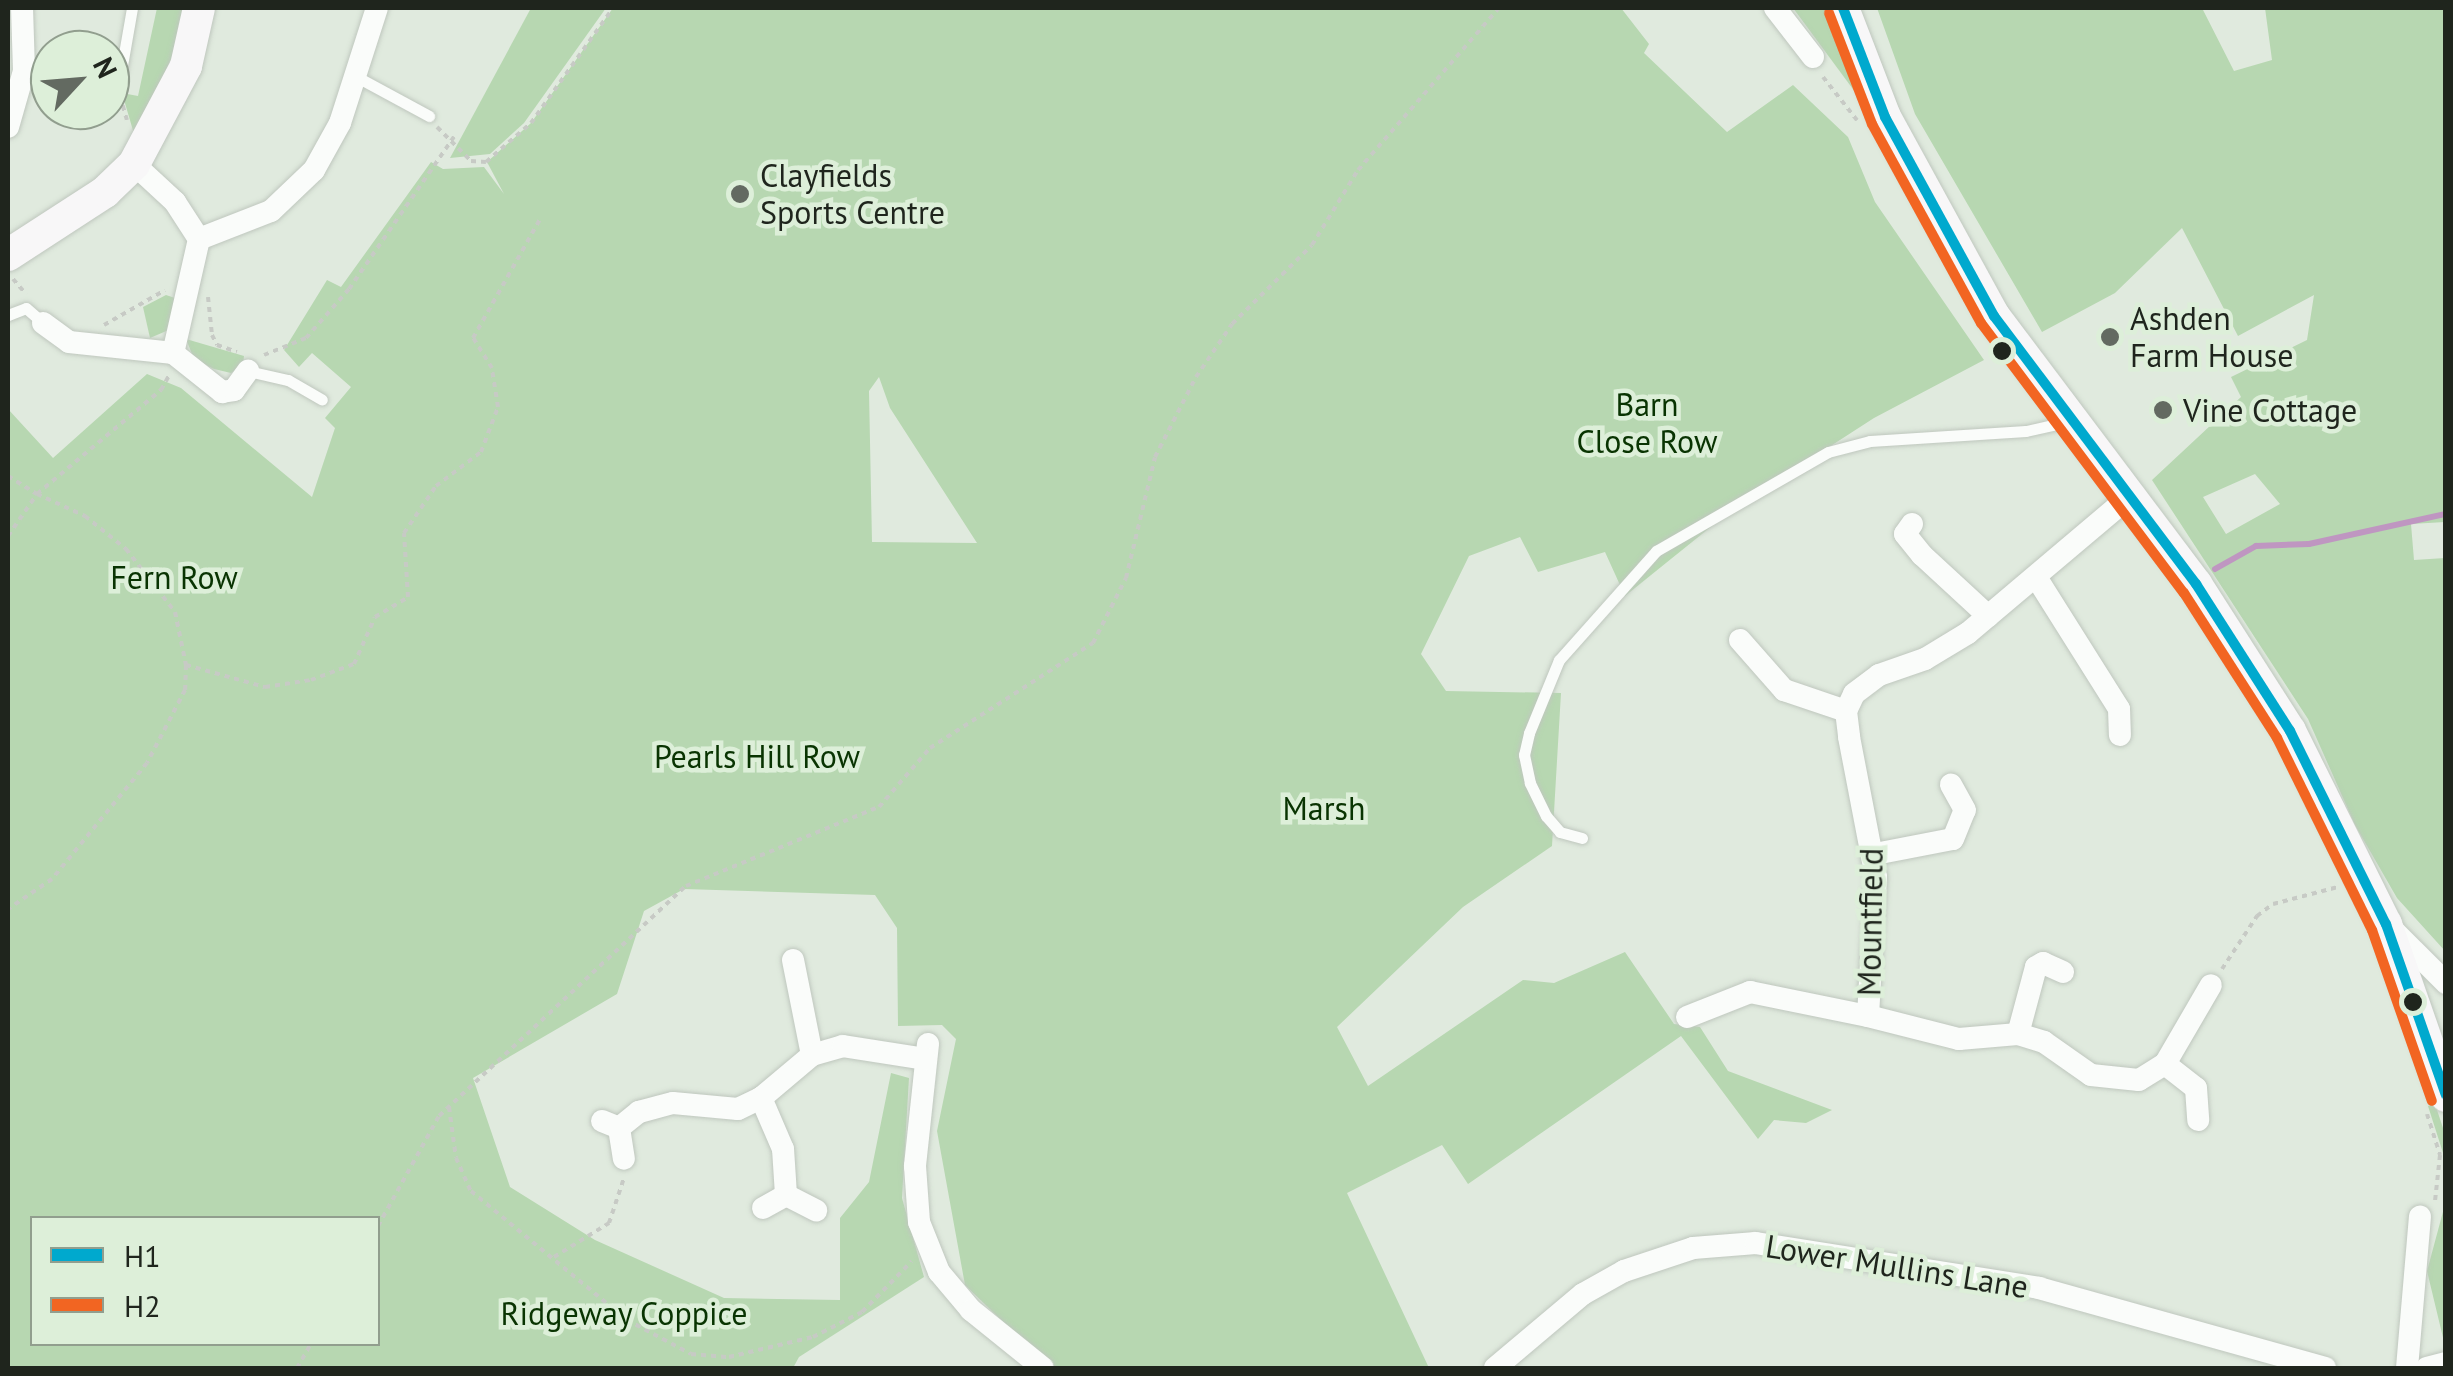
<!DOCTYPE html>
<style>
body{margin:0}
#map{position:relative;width:2453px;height:1376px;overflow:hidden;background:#e0eade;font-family:"PT Sans",sans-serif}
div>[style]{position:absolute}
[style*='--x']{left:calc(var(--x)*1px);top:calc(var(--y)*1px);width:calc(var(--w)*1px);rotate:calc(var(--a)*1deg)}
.green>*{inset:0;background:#b7d7b1}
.stream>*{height:6px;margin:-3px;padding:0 3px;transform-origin:3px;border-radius:3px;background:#bf96c1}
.path>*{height:4px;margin-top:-2px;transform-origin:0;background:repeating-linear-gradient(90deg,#c7cac5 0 5px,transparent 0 10px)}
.roads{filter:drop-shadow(0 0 2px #bfc7be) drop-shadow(0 0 2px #bfc7be)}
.lane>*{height:11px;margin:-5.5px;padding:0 5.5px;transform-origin:5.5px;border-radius:5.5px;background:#fafcfa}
.street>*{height:22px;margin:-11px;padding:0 11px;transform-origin:11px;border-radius:11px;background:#fafcfa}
.secondary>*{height:32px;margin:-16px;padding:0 16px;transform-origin:16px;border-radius:16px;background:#f8f7f8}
.bus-1>*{height:10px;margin:-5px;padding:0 5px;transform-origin:5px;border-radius:5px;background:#00a9ce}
.bus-2>*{height:10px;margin:-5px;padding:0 5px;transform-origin:5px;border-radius:5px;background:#f26522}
.dots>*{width:28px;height:28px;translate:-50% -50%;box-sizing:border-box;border:5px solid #ddefd9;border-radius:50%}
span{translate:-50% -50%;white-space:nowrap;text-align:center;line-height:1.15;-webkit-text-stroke:9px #ddefd9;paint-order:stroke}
.poi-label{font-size:32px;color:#1f251d}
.left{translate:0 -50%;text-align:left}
.park-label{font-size:32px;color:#093402}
.street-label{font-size:32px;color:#1f251d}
.frame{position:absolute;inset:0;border:10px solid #1f251d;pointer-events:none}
.legend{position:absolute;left:30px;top:1216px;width:350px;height:130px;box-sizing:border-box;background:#ddefd9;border:2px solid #919e8e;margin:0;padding:12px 18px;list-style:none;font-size:30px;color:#1f251d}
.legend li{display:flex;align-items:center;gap:20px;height:50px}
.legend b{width:50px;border:2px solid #919e8e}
.north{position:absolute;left:30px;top:30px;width:100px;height:100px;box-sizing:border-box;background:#ddefd9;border:2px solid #919e8e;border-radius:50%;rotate:64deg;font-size:28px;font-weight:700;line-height:40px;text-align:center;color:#1f251d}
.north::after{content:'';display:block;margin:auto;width:35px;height:45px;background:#636a61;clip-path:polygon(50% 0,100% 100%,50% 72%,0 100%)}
</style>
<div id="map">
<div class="green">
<i style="clip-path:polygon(157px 8px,191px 8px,137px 144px,122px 93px,138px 96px)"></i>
<i style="clip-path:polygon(531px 8px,606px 8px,524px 123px,490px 154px,450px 158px)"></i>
<i style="clip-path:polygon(evenodd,613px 8px,1621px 8px,1649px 44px,1644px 53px,1727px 132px,1793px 85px,1848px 137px,1875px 202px,1984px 360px,1874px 418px,1733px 509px,1625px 596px,1605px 552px,1538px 572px,1520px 537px,1469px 556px,1421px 654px,1446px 691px,1561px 693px,1552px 846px,1463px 907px,1337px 1027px,1368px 1086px,1523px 980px,1554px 983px,1625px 952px,1674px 1024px,1700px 1027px,1728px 1071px,1832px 1110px,1806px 1123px,1774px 1120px,1758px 1139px,1681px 1036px,1468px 1184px,1442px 1145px,1347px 1193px,1429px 1368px,1051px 1368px,965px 1285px,937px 1131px,956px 1039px,942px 1025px,898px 1026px,897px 928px,875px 895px,684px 889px,644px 911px,617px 994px,473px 1078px,510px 1187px,595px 1240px,724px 1298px,840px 1300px,840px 1218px,869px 1182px,891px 1073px,909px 1078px,902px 1198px,924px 1277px,799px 1357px,793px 1368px,8px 1368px,8px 409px,53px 458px,147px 374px,181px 388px,312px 497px,335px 428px,325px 418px,351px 387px,312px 353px,299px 367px,284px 350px,327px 280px,341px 287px,431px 162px,443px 169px,484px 167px,504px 194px,487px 162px,531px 123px,613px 8px,879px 377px,890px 408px,977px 543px,872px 542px,869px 391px,879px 377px,613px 8px,32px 1218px,378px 1218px,378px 1344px,32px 1344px,32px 1218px)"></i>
<i style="clip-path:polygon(1793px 8px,1834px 8px,1858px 96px)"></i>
<i style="clip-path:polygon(evenodd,1877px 8px,2202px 8px,2234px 71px,2272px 60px,2265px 8px,2445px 8px,2445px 522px,2411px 524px,2414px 560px,2445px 558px,2445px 951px,2397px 898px,2355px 825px,2308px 719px,2152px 480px,2241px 397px,2231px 377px,2307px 340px,2314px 295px,2238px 336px,2182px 228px,2115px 293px,2042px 332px,1915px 114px,1877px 8px,2255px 474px,2280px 504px,2226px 534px,2203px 497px,2255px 474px)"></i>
<i style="clip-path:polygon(166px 295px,178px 299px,171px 329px,150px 338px,143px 307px)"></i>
<i style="clip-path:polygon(186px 339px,244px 356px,243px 366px,231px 373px,214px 369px,194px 359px)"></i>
<i style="clip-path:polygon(2435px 1104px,2446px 1137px,2445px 1346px,2427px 1271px,2444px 1208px,2444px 1156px,2428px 1106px)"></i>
</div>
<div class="stream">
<i style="--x:2215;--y:569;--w:47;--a:-29.3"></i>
<i style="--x:2256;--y:546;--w:53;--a:-2.2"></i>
<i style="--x:2309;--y:544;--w:140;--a:-12.4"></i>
</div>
<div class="path">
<i style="--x:1823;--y:77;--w:55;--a:51.7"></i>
<i style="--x:120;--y:96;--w:25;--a:74"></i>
<i style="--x:437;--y:127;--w:48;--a:45"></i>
<i style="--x:471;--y:161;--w:15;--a:4"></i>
<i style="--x:486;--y:162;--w:60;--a:-40.9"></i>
<i style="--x:531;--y:123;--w:141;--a:-54.5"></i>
<i style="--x:13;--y:279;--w:20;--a:49"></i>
<i style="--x:208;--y:297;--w:38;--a:84"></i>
<i style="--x:212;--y:335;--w:11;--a:63"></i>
<i style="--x:217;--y:345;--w:21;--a:19"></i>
<i style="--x:104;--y:325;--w:70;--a:-29.8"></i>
<i style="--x:264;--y:355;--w:45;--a:-22"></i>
<i style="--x:306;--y:338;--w:65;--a:-48.7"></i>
<i style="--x:349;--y:289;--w:185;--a:-55.4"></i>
<i style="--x:8;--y:476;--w:34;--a:32"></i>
<i style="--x:37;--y:494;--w:162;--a:-40"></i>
<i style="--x:161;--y:390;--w:18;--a:-61"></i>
<i style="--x:8;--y:536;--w:51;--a:-55.4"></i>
<i style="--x:37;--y:494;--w:53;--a:24.6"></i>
<i style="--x:85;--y:516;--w:53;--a:38.8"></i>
<i style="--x:126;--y:549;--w:80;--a:52.1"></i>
<i style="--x:175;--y:612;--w:54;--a:78.3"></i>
<i style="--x:186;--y:665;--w:25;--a:92"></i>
<i style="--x:185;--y:690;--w:82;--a:117.5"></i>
<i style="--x:147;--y:763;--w:150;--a:129.3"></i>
<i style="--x:52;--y:879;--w:53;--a:145.7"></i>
<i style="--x:186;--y:665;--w:82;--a:15.6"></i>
<i style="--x:265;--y:687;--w:47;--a:-8.7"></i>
<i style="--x:311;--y:680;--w:46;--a:-20.4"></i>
<i style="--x:354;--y:664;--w:51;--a:-65.9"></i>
<i style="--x:375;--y:617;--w:39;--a:-31"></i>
<i style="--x:408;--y:597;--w:64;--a:-93.6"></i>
<i style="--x:404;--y:533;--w:57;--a:-55.8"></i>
<i style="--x:436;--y:486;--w:56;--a:-37.1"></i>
<i style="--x:481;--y:452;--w:48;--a:-69.3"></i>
<i style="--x:498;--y:407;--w:39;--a:-99"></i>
<i style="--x:492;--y:368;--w:36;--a:-122"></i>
<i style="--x:473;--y:338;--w:137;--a:-60.6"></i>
<i style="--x:2222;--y:969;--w:64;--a:-56.6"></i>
<i style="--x:2257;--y:916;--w:20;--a:-37"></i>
<i style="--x:2273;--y:904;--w:67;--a:-14.7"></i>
<i style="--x:449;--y:1107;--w:51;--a:82.2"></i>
<i style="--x:456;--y:1158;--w:36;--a:66"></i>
<i style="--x:471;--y:1191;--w:202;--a:39.6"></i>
<i style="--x:627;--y:1320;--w:72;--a:28"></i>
<i style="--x:691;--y:1354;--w:38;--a:5"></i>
<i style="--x:729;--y:1357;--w:86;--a:-13.4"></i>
<i style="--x:813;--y:1337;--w:55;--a:-27"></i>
<i style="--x:862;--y:1312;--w:71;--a:-45.6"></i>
<i style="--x:2427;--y:1114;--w:43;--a:72.4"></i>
<i style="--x:2440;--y:1155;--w:46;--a:96.2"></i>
<i style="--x:378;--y:1226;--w:126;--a:-61"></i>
<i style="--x:439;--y:1116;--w:338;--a:-43"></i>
<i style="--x:686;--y:886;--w:209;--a:-22.3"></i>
<i style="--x:879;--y:807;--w:78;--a:-49.2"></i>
<i style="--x:930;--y:748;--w:194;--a:-32.8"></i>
<i style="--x:1093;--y:643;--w:73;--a:-63.1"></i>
<i style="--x:1126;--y:578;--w:124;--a:-76.5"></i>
<i style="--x:1155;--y:457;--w:90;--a:-62.9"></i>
<i style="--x:1196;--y:377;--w:64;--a:-55.8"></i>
<i style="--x:1232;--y:324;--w:112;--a:-44.6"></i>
<i style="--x:1312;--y:245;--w:88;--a:-58.5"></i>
<i style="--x:1358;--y:170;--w:215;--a:-49"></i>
<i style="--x:554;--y:1257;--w:65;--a:-31.7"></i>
<i style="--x:609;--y:1223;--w:47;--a:-71.6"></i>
<i style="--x:297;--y:1368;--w:28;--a:-60"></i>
</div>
<div class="roads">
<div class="lane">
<i style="--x:24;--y:71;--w:26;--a:9"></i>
<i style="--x:357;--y:77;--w:82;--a:28.4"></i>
<i style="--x:110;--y:84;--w:17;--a:-50"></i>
<i style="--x:121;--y:71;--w:64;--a:-80.1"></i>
<i style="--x:8;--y:315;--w:19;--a:-21"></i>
<i style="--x:26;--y:308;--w:23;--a:41"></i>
<i style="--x:248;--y:371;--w:41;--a:12.7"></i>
<i style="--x:288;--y:380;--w:39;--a:30"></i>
<i style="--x:1582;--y:838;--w:23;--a:-165"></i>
<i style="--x:1560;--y:832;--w:21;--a:-131"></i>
<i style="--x:1546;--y:816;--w:37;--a:-116"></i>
<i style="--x:1530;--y:783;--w:29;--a:-102"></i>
<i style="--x:1524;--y:755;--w:23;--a:-77"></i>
<i style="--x:1529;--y:733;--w:79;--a:-67.7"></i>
<i style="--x:1559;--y:660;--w:146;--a:-48.3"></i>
<i style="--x:1656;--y:551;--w:198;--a:-29.9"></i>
<i style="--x:1828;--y:452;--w:43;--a:-14.7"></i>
<i style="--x:1870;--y:441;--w:156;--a:-3.7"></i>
<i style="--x:2026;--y:431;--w:45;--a:-12.8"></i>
</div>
<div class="street">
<i style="--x:1775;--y:8;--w:62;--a:52.2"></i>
<i style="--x:8;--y:127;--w:58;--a:-74.1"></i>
<i style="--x:24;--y:71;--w:63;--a:-91.8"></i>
<i style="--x:134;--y:164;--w:56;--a:42.8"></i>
<i style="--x:175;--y:202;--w:44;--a:57"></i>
<i style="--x:199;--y:239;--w:117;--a:102.8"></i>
<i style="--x:199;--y:239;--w:77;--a:-21.3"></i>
<i style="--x:271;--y:211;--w:59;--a:-43.6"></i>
<i style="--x:314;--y:170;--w:54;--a:-61"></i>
<i style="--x:340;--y:123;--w:121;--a:-72.2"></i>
<i style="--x:43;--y:323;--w:32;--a:36"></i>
<i style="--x:69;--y:342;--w:105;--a:6"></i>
<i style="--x:173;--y:353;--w:63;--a:38.5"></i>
<i style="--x:222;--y:392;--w:12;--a:-9"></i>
<i style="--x:234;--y:390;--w:24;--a:-54"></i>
<i style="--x:2129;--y:497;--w:211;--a:139.8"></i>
<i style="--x:1968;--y:633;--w:50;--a:148.8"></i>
<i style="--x:1925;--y:659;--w:49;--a:160.8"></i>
<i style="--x:1879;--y:675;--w:31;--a:143"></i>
<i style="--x:1854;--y:694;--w:19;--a:115"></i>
<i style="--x:1846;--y:711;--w:26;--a:83"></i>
<i style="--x:1849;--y:737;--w:143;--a:79.1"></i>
<i style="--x:1876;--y:877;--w:139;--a:93.3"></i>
<i style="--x:1868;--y:1016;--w:94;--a:14.2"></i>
<i style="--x:1959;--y:1039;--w:59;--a:-4.8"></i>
<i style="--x:2018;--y:1034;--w:27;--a:17"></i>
<i style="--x:2044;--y:1042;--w:57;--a:35.1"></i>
<i style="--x:2091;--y:1075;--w:48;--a:5.9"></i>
<i style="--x:2139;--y:1080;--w:31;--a:-32"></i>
<i style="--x:2165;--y:1064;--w:91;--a:-59.8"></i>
<i style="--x:1912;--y:524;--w:12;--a:125"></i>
<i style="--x:1905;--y:534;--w:27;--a:51"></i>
<i style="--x:1922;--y:555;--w:90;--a:42.7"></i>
<i style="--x:2036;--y:577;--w:156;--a:57.8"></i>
<i style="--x:2119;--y:709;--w:26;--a:88"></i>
<i style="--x:1740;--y:640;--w:67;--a:48.7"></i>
<i style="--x:1784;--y:690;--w:65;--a:18.7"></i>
<i style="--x:1875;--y:854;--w:79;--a:-10.9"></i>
<i style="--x:1953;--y:839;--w:31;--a:-68"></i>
<i style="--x:1965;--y:810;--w:29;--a:-119"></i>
<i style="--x:2393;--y:930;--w:75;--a:45"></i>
<i style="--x:793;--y:960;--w:97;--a:78.7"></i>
<i style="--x:1687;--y:1017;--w:68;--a:-21.6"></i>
<i style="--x:1750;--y:992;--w:120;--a:11.5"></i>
<i style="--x:2018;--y:1034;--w:69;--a:-75"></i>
<i style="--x:2036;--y:967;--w:8;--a:-30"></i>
<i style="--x:2043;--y:963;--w:22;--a:24"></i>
<i style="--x:928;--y:1044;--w:123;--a:96.1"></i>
<i style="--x:915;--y:1166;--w:56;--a:85.9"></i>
<i style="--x:919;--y:1222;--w:54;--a:68.2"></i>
<i style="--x:939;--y:1272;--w:50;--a:49.9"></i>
<i style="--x:971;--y:1310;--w:92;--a:38.9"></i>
<i style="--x:2165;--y:1064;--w:39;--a:38"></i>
<i style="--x:2196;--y:1088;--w:32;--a:86"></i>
<i style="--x:602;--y:1121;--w:18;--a:22"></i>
<i style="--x:619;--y:1128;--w:26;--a:-39"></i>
<i style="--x:639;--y:1112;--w:35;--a:-15"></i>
<i style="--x:673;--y:1103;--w:65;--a:5.3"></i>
<i style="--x:738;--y:1109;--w:25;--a:-26"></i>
<i style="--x:619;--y:1128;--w:31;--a:81"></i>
<i style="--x:786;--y:1195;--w:34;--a:27"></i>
<i style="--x:763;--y:1208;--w:26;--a:-29"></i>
<i style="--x:786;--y:1195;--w:46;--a:-93.7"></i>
<i style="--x:783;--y:1149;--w:56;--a:-113.3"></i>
<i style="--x:761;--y:1098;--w:67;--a:-40.1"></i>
<i style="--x:812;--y:1055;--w:32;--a:-16"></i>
<i style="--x:843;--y:1046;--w:83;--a:9"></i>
<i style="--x:1495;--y:1368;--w:115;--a:-40.1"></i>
<i style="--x:1583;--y:1294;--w:47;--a:-29.3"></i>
<i style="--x:1624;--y:1271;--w:73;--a:-18.4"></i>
<i style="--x:1693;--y:1248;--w:63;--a:-4.5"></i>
<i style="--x:1756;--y:1243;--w:287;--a:9"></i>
<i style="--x:2039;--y:1288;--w:297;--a:15.6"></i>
<i style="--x:2407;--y:1368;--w:152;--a:-85.1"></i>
<i style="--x:2427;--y:1368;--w:20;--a:-15"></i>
</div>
<div class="secondary">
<i style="--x:1843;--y:8;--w:117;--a:68.9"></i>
<i style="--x:1885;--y:117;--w:227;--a:61.3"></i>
<i style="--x:1994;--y:316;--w:336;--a:53"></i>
<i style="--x:2196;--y:584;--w:174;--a:57.4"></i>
<i style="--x:2290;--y:731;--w:216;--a:63.6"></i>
<i style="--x:2386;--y:924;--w:182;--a:70.8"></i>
<i style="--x:8;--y:255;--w:116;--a:-33"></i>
<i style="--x:105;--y:192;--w:40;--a:-44"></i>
<i style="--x:134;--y:164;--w:111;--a:-62"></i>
<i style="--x:186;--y:66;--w:59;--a:-77.4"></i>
</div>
</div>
<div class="bus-1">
<i style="--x:1843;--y:8;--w:117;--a:68.9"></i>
<i style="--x:1885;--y:117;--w:227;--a:61.3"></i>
<i style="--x:1994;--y:316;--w:336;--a:53"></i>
<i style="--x:2196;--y:584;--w:174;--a:57.4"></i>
<i style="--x:2290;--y:731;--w:216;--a:63.6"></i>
<i style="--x:2386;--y:924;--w:181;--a:70.7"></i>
</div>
<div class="bus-2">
<i style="--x:1829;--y:13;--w:119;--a:68.8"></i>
<i style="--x:1872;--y:124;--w:227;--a:61.3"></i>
<i style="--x:1981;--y:323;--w:338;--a:53.1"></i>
<i style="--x:2184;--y:593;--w:172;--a:57.3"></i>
<i style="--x:2277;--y:738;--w:214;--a:63.7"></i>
<i style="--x:2372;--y:930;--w:181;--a:70.7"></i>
</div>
<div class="dots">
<i style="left:740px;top:194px;background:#636a61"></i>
<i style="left:2110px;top:337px;background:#636a61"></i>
<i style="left:2002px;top:351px;background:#1f251d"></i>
<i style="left:2163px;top:410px;background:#636a61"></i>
<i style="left:2413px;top:1002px;background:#1f251d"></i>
</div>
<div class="poi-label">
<span class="left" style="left:760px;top:194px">Clayfields<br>Sports Centre</span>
<span class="left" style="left:2130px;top:337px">Ashden<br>Farm House</span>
<span class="left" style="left:2183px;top:410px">Vine Cottage</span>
</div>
<div class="park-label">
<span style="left:1647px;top:423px">Barn<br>Close Row</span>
<span style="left:174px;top:577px">Fern Row</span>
<span style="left:757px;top:756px">Pearls Hill Row</span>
<span style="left:1324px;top:808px">Marsh</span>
<span style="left:624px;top:1313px">Ridgeway Coppice</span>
</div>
<div class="street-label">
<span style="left:1870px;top:922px;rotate:-89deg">Mountfield</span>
<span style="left:1897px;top:1266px;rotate:9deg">Lower Mullins Lane</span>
</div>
<div class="frame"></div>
<ul class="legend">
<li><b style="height:12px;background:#00a9ce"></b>H1</li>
<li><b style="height:12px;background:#f26522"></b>H2</li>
</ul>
<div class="north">N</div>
</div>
